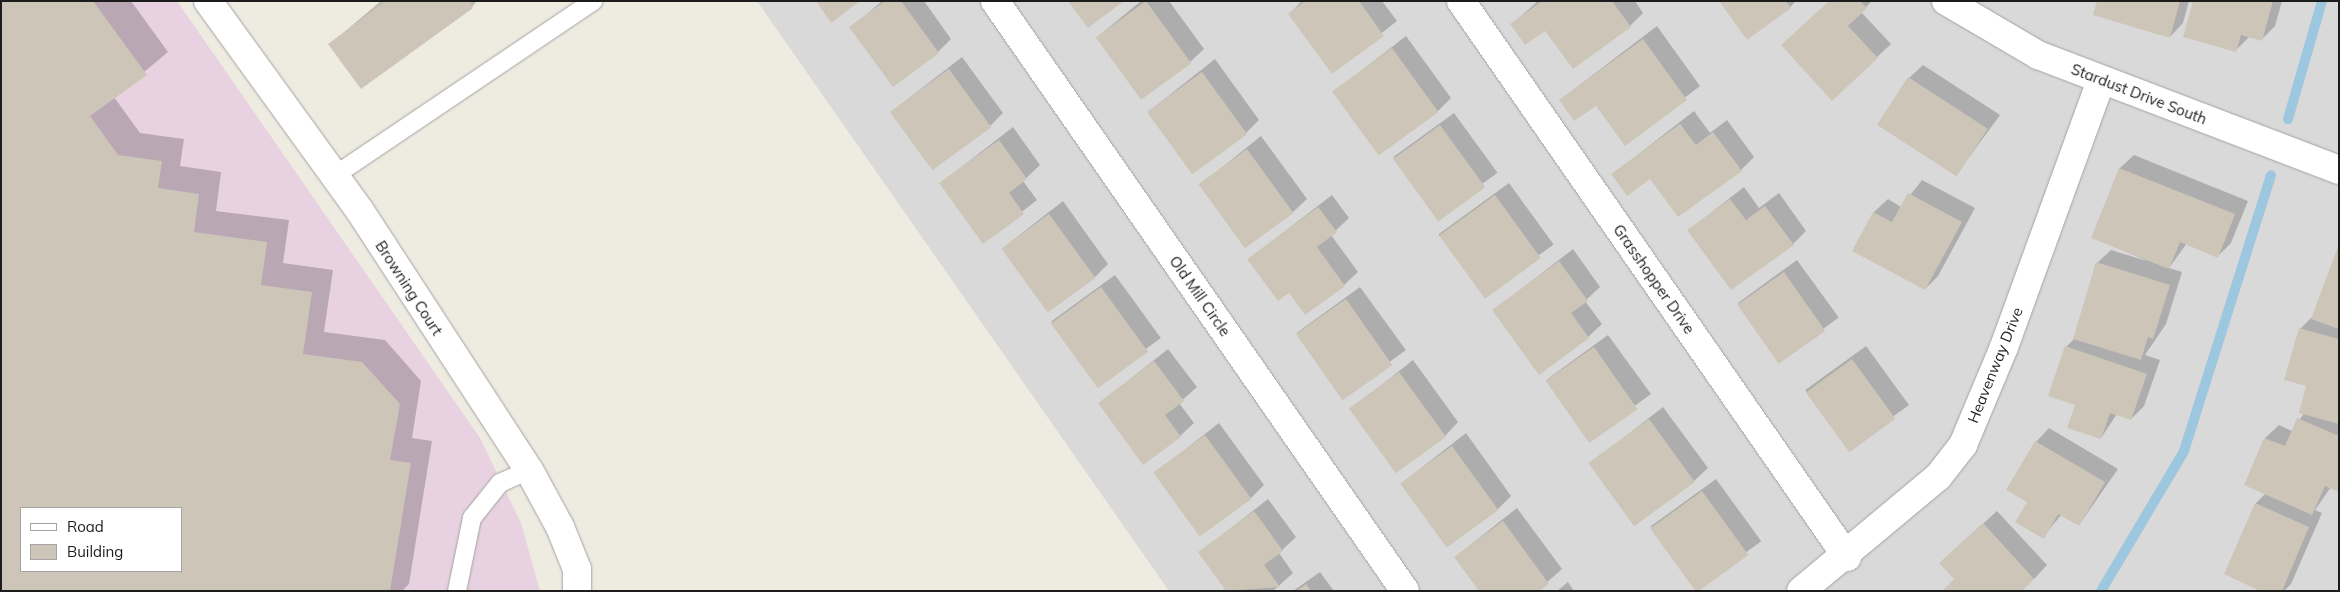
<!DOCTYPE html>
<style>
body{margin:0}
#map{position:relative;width:2340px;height:592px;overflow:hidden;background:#eeebe0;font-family:Mulish,sans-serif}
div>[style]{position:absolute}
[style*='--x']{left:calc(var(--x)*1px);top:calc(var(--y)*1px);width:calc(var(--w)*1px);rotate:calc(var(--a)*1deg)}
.residential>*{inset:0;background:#dad9d9}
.industrial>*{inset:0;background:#e8d2e1}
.shadow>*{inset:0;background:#0003;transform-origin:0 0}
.stream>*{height:10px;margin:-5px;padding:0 5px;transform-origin:5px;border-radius:5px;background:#9dc7df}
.building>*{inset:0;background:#cec5b9;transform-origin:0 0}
.roads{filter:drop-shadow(0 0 1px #a3a3a3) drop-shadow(0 0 1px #a3a3a3)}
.service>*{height:18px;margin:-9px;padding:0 9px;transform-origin:9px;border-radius:9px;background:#fff}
.minor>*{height:28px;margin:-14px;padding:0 14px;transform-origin:14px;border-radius:14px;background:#fff}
.tertiary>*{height:28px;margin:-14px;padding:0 14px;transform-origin:14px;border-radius:14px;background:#fff}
span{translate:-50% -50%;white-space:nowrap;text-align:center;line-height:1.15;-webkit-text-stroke:4px #fff;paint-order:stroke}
.street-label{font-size:15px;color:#1c1c1c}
.frame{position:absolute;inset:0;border:2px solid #1c1c1c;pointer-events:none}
.legend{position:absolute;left:20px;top:507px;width:162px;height:65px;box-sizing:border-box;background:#fff;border:1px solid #a4a4a4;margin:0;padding:6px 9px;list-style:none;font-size:15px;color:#1c1c1c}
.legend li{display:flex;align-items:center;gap:10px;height:25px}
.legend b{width:25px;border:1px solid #a4a4a4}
</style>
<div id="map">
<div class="residential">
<i style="clip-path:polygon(757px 1px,2339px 1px,2339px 591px,1169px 591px)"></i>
</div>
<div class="industrial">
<i style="clip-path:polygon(evenodd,1px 1px,177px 1px,480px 438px,521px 523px,540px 591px,1px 591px,1px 1px,21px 508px,181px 508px,181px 571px,21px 571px,21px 508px)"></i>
</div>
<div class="shadow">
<i style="clip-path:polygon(evenodd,1px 1px,131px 1px,168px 52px,114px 97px,140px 133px,184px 139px,180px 166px,221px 172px,216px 211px,289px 220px,283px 263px,333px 270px,324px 332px,385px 340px,421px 381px,412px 438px,432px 441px,409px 584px,402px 591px,1px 591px,1px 1px,21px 508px,181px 508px,181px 571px,21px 571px,21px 508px)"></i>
<i style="clip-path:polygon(381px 1px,477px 1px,472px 7px,330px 44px)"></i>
<i style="clip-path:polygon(882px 1px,924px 1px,951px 39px,938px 52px,851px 28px)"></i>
<i style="clip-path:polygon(1141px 1px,1169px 1px,1204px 49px,1190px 62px,1096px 38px)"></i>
<i style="clip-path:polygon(1302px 1px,1382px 1px,1397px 21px,1332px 72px,1289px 14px)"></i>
<i style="clip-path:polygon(1538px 1px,1635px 1px,1643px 13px,1630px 26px,1512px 24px)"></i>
<i style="clip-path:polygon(1721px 1px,1796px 1px,1790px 7px)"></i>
<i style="clip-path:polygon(1829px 1px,1872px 1px,1861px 12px,1891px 44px,1832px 99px)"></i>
<i style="clip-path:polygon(2099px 1px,2189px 1px,2183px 23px,2170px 37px)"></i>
<i style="clip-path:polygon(2194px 1px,2282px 1px,2275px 26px,2262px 39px,2249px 37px,2235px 51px)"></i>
<i style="clip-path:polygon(1657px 26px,1700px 86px,1625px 144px,1596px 104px,1560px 100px)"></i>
<i style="clip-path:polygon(1406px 36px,1451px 98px,1438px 111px,1334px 92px)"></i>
<i style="clip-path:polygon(962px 57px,1003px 113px,990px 126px,891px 112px)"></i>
<i style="clip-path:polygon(1215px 59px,1259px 120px,1246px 133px,1148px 112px)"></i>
<i style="clip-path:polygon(1923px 65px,2000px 115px,1956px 175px,1909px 78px)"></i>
<i style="clip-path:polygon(1694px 111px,1710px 133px,1727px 120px,1754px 157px,1741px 170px,1650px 177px,1613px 174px)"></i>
<i style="left:1454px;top:113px;width:74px;height:75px;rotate:54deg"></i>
<i style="clip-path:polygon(1013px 127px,1040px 165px,1023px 181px,1037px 200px,983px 242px,941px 183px)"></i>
<i style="clip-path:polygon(1261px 136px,1307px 199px,1293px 212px,1200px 185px)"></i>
<i style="clip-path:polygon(2134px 155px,2248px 201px,2231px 243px,2218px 256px,2187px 243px,2169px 268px,2182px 272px,2166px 324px,2145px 355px,2160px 360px,2144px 406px,2131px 419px,2117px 414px,2101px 438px,2077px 404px,2066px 347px,2074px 339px,2097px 263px,2111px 250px,2147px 261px,2093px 237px,2120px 168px)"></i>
<i style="clip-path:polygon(1922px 180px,1975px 208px,1938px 276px,1925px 289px,1854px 251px,1874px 212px,1888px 199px,1901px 207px)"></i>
<i style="left:1509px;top:183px;width:76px;height:87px;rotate:54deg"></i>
<i style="clip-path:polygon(1744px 187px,1759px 208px,1779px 193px,1806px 231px,1793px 244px,1689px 230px)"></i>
<i style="clip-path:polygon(1332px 195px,1349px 218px,1331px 235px,1358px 272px,1344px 285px,1290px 291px,1249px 259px)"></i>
<i style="clip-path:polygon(1063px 201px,1108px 264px,1095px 277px,1003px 248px)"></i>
<i style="clip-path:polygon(2339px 247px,2339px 490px,2331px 487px,2315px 510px,2322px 513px,2291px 584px,2284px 591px,2264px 591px,2256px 503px,2266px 493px,2245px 484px,2265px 438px,2279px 425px,2292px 431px,2304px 413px,2308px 385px,2300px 329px,2314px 315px)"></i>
<i style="clip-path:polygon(1573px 249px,1600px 287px,1585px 301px,1602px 324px,1588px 337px,1494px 310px)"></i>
<i style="left:1797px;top:260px;width:71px;height:73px;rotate:54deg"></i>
<i style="left:1115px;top:275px;width:78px;height:79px;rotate:54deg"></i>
<i style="left:1360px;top:287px;width:78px;height:78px;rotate:54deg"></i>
<i style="left:1608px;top:335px;width:73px;height:76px;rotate:54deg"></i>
<i style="left:1866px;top:346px;width:73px;height:75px;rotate:54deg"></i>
<i style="clip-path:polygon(1168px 349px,1197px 387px,1179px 403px,1194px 423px,1180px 436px,1100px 403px)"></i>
<i style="clip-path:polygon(1413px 360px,1458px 422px,1445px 436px,1351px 409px)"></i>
<i style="clip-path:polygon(1663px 407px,1708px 468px,1694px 481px,1590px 464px)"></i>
<i style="clip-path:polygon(1219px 423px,1264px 485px,1251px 498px,1155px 473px)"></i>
<i style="clip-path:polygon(2049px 428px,2118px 469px,2079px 525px,2062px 514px,2043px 537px,2029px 502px,2008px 489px,2036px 442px)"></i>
<i style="clip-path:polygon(1466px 433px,1511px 496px,1498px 509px,1402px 483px)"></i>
<i style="left:1716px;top:479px;width:77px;height:81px;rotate:54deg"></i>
<i style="clip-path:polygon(1268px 499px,1296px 537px,1279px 553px,1293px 573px,1273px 591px,1227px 591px,1199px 553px)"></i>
<i style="clip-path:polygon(1517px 508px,1562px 569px,1537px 591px,1455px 557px)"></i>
<i style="clip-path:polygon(1997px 511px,2047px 565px,2034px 579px,1956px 579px,1954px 550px)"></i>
<i style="clip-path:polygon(1320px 572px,1334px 591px,1293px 591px)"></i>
<i style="clip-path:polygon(1568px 582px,1574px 591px,1557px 591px)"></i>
</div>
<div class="stream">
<i style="--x:2288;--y:119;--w:123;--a:-73.9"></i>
<i style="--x:2101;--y:591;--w:163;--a:-59.3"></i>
<i style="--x:2184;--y:451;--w:289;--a:-72.5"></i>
</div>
<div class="building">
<i style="clip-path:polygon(evenodd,1px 1px,93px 1px,147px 75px,90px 116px,118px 155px,162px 161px,158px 188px,199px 194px,194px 232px,267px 242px,261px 285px,312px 292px,303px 354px,362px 362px,400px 404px,390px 460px,411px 463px,390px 591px,1px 591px,1px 1px,21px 508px,181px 508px,181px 571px,21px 571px,21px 508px)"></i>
<i style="clip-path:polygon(386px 1px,468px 1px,473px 8px,361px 89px,328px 44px)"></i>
<i style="clip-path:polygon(816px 1px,860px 1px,831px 23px)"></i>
<i style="clip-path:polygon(885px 1px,901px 1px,939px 53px,893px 87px,849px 27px)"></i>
<i style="clip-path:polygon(1068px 1px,1124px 1px,1088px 28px)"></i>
<i style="left:1146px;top:1px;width:77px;height:62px;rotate:54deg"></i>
<i style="clip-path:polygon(1305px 1px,1359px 1px,1384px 36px,1332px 74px,1288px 14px)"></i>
<i style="clip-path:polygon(1542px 1px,1612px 1px,1631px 27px,1573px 69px,1545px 31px,1525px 45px,1510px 24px)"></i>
<i style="clip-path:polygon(1719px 1px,1786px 1px,1791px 8px,1747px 40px)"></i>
<i style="clip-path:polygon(1829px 1px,1860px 1px,1867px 8px,1848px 26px,1878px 58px,1832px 101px,1781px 45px)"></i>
<i style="clip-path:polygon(2097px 1px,2180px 1px,2170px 38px,2093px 15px)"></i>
<i style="clip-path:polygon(2193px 1px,2273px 1px,2262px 41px,2241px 35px,2236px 52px,2183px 37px)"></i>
<i style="clip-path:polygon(1643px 39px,1687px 100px,1625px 146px,1596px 106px,1574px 121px,1559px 100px)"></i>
<i style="left:1392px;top:48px;width:79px;height:74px;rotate:54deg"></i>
<i style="left:949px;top:69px;width:72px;height:73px;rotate:54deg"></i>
<i style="left:1202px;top:72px;width:77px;height:68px;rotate:54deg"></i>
<i style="left:1908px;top:77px;width:95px;height:57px;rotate:33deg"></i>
<i style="clip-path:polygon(1680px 124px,1696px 145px,1713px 132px,1742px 171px,1678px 217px,1650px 179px,1627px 196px,1611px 174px)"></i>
<i style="left:1440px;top:125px;width:77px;height:58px;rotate:54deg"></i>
<i style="clip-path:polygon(999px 140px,1027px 179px,1009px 193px,1024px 214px,983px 244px,939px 183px)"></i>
<i style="left:1247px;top:149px;width:79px;height:60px;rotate:54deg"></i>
<i style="clip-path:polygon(2119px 168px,2235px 214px,2218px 258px,2180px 242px,2169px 269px,2091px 238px)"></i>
<i style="clip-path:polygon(1908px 193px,1962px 222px,1925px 290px,1852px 251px,1873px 212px,1892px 222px)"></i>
<i style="left:1495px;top:195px;width:78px;height:69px;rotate:54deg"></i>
<i style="clip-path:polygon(1730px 199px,1746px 220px,1765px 206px,1794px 245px,1731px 290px,1687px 230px)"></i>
<i style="clip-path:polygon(1318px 207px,1337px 232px,1317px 247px,1345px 286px,1305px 315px,1289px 293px,1278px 301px,1247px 259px)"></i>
<i style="left:1049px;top:214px;width:79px;height:59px;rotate:54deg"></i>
<i style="clip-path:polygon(2339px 244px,2339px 329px,2311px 319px)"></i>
<i style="clip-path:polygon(1559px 261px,1588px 301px,1571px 313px,1589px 338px,1539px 375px,1492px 310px)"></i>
<i style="clip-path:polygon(2096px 262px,2170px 285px,2153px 339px,2148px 337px,2141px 360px,2073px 339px)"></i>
<i style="left:1784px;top:272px;width:72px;height:57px;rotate:55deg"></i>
<i style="left:1101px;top:287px;width:80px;height:62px;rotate:54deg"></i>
<i style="left:1346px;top:299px;width:81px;height:61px;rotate:55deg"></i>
<i style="clip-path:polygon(2299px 328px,2339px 339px,2339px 424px,2299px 413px,2306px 386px,2284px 380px)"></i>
<i style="clip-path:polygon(2065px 346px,2147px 374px,2131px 420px,2110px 413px,2101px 439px,2067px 428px,2075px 405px,2048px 396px)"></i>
<i style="left:1594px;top:347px;width:76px;height:59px;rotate:55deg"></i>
<i style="left:1852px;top:359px;width:74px;height:57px;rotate:54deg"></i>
<i style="clip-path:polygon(1154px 361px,1184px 401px,1165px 415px,1181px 437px,1143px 465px,1098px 403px)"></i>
<i style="left:1399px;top:372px;width:80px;height:62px;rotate:54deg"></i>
<i style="clip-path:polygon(2297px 418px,2339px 436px,2339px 492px,2325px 486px,2312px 515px,2244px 485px,2264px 438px,2285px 446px)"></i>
<i style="left:1649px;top:419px;width:78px;height:75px;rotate:54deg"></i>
<i style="left:1205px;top:435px;width:79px;height:64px;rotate:54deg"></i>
<i style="clip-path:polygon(2035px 441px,2105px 482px,2079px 526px,2058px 514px,2044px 539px,2015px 522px,2027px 502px,2006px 490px)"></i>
<i style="left:1452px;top:446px;width:79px;height:64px;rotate:54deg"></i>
<i style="left:1702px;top:491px;width:79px;height:64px;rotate:54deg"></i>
<i style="clip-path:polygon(2255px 503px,2309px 527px,2282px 591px,2260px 591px,2224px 574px)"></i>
<i style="clip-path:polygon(1254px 511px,1283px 551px,1264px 565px,1280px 587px,1226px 591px,1198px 552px)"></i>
<i style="clip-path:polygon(1503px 521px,1549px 584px,1539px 591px,1479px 591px,1454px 557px)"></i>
<i style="clip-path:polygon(1983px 523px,2034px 579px,2022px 591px,1942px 591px,1954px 579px,1939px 563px)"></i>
<i style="clip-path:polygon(1306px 584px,1311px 591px,1297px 591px)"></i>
</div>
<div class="roads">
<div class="service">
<i style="--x:334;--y:176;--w:313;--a:-34"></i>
<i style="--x:457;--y:591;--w:75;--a:-78.4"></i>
<i style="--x:472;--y:518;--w:45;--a:-51.3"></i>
<i style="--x:500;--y:483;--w:32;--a:-24"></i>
</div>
<div class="minor">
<i style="--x:208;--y:1;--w:259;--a:54.1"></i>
<i style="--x:360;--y:211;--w:309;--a:56.9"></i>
<i style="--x:529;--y:470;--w:65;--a:61.5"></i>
<i style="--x:560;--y:527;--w:45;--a:68"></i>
<i style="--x:577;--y:569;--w:22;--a:90"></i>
<i style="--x:995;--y:1;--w:718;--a:55.2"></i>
<i style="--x:1461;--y:1;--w:677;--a:55.23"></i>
<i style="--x:1801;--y:591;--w:178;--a:-39.8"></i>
<i style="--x:1938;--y:477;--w:41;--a:-52"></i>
<i style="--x:1963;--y:445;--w:106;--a:-67.3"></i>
<i style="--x:2004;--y:347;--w:284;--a:-70"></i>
</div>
<div class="tertiary">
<i style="--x:1946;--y:1;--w:107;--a:30.4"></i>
<i style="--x:2038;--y:55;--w:322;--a:20.9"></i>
</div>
</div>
<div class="street-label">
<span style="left:2139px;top:94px;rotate:21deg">Stardust Drive South</span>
<span style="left:1654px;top:279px;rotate:55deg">Grasshopper Drive</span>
<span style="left:409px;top:288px;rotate:57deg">Browning Court</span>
<span style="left:1200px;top:296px;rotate:55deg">Old Mill Circle</span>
<span style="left:1995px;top:365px;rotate:-68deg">Heavenway Drive</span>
</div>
<div class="frame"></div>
<ul class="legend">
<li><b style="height:6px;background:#fff"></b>Road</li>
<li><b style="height:14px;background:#cec5b9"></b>Building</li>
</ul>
</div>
